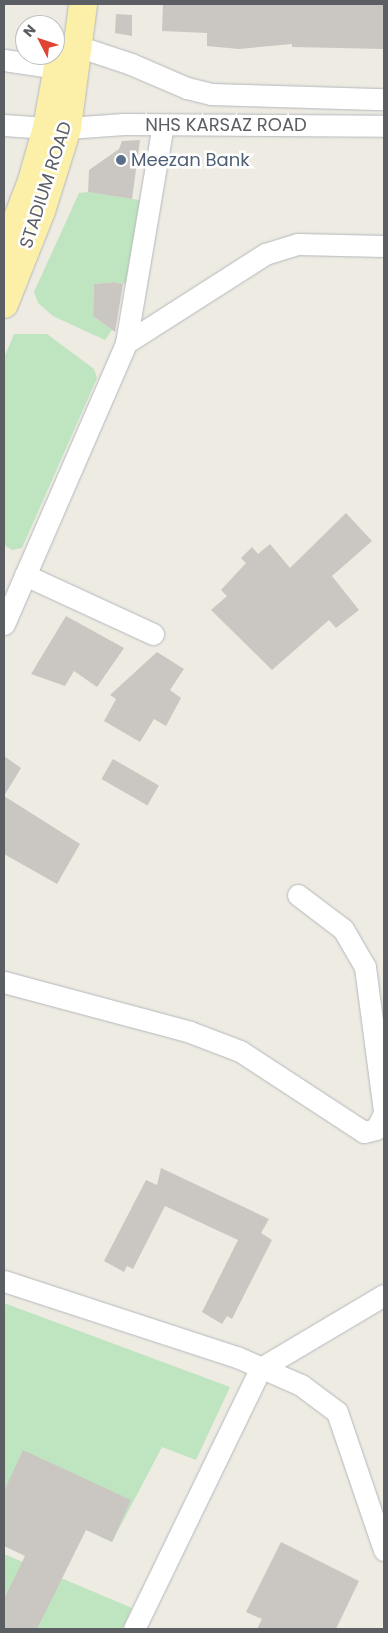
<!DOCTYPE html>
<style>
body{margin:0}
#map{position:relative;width:388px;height:1633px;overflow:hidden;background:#edebe2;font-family:Poppins,sans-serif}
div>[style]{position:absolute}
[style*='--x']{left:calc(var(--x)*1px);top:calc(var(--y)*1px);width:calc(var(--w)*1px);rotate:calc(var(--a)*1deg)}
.green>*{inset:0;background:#bfe4c0}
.building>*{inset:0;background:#cac7c2;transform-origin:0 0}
.roads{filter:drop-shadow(0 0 1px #b5b8bc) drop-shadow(0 0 1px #b5b8bc)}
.minor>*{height:21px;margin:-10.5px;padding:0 10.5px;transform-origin:10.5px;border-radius:10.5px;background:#fff}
.major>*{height:28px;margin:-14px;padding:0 14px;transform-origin:14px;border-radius:14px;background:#fcf0a9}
.dots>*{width:14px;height:14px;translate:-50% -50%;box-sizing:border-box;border:2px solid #fff;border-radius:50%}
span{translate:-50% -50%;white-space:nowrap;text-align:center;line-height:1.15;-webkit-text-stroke:5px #fff;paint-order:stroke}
.street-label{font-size:18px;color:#5b5e63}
.service-label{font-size:18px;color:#4e5e75}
.left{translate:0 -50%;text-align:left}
.frame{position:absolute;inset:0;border:5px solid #5b5e63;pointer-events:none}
.north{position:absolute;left:15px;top:15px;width:50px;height:50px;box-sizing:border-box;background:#fff;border:1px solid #bdbfc1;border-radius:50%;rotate:311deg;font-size:14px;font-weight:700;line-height:20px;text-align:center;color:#5b5e63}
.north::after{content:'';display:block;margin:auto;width:18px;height:22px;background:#e24433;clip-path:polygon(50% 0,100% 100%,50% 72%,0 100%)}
</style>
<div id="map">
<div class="green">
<i style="clip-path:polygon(88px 192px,145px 201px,131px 285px,114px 282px,94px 284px,93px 316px,112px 330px,105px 340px,53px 316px,38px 303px,34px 292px,79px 193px)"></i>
<i style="clip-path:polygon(14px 334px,47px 334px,94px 369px,97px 378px,22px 548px,12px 550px,4px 545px,4px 358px)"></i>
<i style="clip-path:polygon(4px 1303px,230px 1387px,196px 1460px,162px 1447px,112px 1542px,4px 1490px)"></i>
<i style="clip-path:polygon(4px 1554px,132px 1608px,122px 1629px,4px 1629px)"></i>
</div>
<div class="building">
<i style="clip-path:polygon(163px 4px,384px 4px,384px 49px,292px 47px,292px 44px,239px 49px,207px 46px,207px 33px,162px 31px)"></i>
<i style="clip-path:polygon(116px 14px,132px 15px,132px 36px,115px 33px)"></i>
<i style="clip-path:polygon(140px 140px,132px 199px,88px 192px,89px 170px,119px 149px,122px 141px)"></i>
<i style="clip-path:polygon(114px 282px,123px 284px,115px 332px,93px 316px,94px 284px)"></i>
<i style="clip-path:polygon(346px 513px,372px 541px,332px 576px,359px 610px,336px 628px,329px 620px,272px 670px,211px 610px,227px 596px,221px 590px,246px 563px,241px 558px,252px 547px,258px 554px,270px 544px,290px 568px)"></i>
<i style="clip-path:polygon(66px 616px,124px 648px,97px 687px,74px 671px,65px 686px,31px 674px)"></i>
<i style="clip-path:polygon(157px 652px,184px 669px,170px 690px,181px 698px,166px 726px,154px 719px,140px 742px,104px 721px,116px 699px,110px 695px)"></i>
<i style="clip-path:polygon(4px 756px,21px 768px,4px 796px,80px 844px,57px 884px,4px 854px)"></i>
<i style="left:113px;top:759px;width:53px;height:23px;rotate:30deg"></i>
<i style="clip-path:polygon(161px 1168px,269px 1219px,261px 1233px,272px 1240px,232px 1319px,227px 1316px,222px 1324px,202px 1312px,238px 1240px,165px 1206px,133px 1269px,127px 1266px,124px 1272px,104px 1261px,146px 1180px,157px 1185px)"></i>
<i style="clip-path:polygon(23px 1450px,131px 1500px,112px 1542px,86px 1530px,37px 1629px,4px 1629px,4px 1599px,25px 1556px,4px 1546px,4px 1491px)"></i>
<i style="clip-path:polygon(281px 1542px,359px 1581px,336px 1629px,257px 1629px,262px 1619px,246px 1612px)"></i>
</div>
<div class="roads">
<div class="minor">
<i style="--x:80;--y:47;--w:54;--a:18.4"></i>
<i style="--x:131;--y:64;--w:61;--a:23.2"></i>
<i style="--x:187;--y:88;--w:25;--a:14"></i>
<i style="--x:211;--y:94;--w:173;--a:1.7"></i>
<i style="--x:4;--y:60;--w:55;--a:8.4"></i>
<i style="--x:4;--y:125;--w:43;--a:4"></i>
<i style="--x:67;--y:128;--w:57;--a:-4"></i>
<i style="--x:124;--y:124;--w:260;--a:0.4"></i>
<i style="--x:126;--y:343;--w:165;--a:-32.6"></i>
<i style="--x:265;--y:254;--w:34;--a:-17"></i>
<i style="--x:298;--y:244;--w:86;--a:1.3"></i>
<i style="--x:25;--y:575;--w:141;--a:24.7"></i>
<i style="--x:4;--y:624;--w:306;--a:-66.5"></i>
<i style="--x:126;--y:343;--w:221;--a:-80.4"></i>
<i style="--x:298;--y:895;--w:56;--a:37.1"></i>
<i style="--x:343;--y:929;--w:44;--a:59.9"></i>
<i style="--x:365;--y:967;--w:146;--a:82.5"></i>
<i style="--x:4;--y:982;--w:193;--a:15"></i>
<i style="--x:190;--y:1032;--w:53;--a:20.8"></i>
<i style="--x:240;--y:1051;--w:148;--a:33.2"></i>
<i style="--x:364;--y:1132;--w:12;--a:-14"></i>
<i style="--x:376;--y:1129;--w:18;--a:-63"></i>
<i style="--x:4;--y:1281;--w:245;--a:18.1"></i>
<i style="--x:237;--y:1357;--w:70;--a:23.6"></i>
<i style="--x:301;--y:1385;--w:45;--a:36.9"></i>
<i style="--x:337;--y:1412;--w:146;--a:71.2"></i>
<i style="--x:134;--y:1629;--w:290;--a:-64.1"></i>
<i style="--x:261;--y:1368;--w:143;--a:-30.7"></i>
</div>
<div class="major">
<i style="--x:4;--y:254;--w:78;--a:-69"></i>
<i style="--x:32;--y:181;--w:55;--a:-74.2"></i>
<i style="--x:47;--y:128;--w:68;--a:-79.8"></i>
<i style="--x:4;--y:304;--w:100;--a:-68.3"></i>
<i style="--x:41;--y:211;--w:87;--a:-72.6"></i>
<i style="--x:67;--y:128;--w:125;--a:-82.6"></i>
</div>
</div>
<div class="dots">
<i style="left:121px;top:160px;background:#5c6f8a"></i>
</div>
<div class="street-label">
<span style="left:226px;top:125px">NHS KARSAZ ROAD</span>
<span style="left:46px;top:185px;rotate:-72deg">STADIUM ROAD</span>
</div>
<div class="service-label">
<span class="left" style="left:131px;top:160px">Meezan Bank</span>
</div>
<div class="frame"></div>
<div class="north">N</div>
</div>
